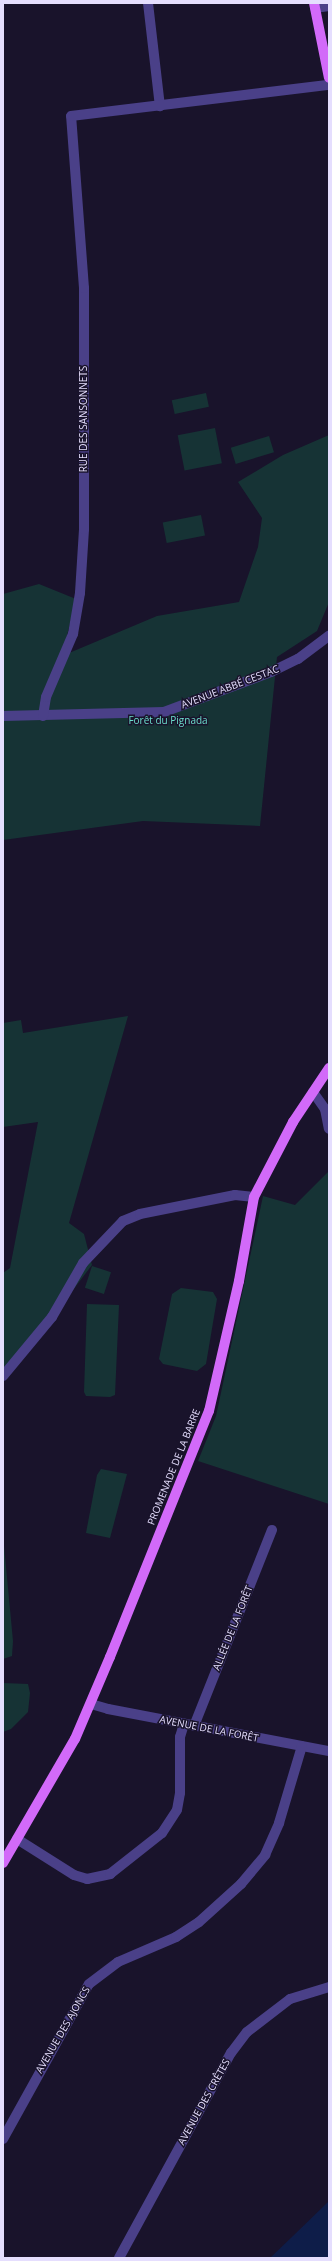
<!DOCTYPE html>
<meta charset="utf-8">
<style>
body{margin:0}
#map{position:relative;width:332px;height:2261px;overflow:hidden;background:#19132b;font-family:"Open Sans",sans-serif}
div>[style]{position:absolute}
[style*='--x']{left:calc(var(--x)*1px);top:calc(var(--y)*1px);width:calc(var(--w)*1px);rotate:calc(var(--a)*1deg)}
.green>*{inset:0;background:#163335;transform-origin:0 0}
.water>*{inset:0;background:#0e1d49}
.minor>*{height:10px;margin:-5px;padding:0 5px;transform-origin:5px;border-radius:5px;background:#4a4088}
.major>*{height:10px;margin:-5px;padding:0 5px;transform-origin:5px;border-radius:5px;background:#d26af9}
span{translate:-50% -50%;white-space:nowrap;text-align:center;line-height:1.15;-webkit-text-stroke:3px #19132b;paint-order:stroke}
.street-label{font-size:10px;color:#e5defe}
.park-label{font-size:10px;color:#6bddcc}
.frame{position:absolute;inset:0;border:4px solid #e5defe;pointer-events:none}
</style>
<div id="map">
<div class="green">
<i style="left:206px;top:393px;width:14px;height:35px;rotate:78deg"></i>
<i style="left:215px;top:428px;width:36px;height:38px;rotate:79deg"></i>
<i style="clip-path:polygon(329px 435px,329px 602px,317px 631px,277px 657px,260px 826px,143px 821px,3px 840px,3px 594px,39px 584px,76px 599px,62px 656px,157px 616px,239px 602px,258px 547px,262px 518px,238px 482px,283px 455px)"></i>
<i style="left:269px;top:436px;width:17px;height:40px;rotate:73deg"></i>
<i style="left:201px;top:515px;width:21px;height:39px;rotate:79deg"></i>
<i style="clip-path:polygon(128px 1016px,69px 1223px,84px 1234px,92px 1265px,3px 1382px,3px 1273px,10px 1268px,38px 1122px,3px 1127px,3px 1023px,21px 1020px,23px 1033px)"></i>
<i style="clip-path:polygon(329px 1171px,329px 1504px,198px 1461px,216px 1416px,263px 1196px,295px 1205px)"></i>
<i style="left:92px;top:1266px;width:20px;height:23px;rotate:18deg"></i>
<i style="clip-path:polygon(181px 1288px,213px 1292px,217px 1299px,206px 1364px,197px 1371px,163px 1364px,159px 1359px,172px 1294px)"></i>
<i style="clip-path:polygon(87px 1304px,119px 1305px,115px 1395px,110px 1397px,86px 1396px,84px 1392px)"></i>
<i style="clip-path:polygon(101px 1469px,127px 1474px,110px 1538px,86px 1533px,97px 1475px)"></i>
<i style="clip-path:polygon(3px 1535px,13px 1641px,12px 1656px,3px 1659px)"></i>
<i style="clip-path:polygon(3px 1683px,28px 1684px,30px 1693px,28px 1712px,11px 1729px,3px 1732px)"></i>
</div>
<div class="water">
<i style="clip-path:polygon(329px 2201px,329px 2258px,270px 2258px,294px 2235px)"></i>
</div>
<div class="minor">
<i style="--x:148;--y:3;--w:104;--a:83.4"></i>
<i style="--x:315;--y:8;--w:14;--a:-8"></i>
<i style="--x:3;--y:716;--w:161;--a:-1.4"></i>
<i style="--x:164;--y:712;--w:114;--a:-20.5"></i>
<i style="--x:271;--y:672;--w:30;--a:-26"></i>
<i style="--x:298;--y:659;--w:39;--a:-37"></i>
<i style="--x:43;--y:716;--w:19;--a:-81"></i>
<i style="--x:46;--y:697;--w:69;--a:-66.8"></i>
<i style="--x:73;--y:634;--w:42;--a:-80.3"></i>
<i style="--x:80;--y:593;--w:64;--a:-86.4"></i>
<i style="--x:84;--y:529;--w:241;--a:-90"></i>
<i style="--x:84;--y:288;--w:172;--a:-94.3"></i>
<i style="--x:71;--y:116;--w:260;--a:-6.9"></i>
<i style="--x:313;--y:1092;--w:21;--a:55"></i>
<i style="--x:325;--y:1109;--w:20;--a:79"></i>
<i style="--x:3;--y:1376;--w:77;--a:-50.3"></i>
<i style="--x:52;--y:1317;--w:62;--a:-60.1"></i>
<i style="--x:83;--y:1263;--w:58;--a:-46.4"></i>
<i style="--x:123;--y:1221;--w:18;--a:-22"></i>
<i style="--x:140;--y:1214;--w:97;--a:-11.3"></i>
<i style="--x:235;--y:1195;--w:19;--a:6"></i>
<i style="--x:91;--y:1704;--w:18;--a:16"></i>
<i style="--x:108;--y:1709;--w:225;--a:10.8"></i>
<i style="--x:194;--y:1726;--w:211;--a:-68.3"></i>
<i style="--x:17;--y:1839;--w:67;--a:32.3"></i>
<i style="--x:74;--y:1875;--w:14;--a:17"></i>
<i style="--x:87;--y:1879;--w:24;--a:-12"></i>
<i style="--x:110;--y:1874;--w:66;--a:-38.3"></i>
<i style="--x:162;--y:1833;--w:27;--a:-57"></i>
<i style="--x:177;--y:1810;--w:17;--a:-80"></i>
<i style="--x:180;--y:1793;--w:56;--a:-90"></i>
<i style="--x:180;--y:1737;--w:14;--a:-73"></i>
<i style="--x:3;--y:2139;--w:177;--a:-61"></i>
<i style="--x:89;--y:1984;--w:36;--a:-37"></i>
<i style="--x:118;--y:1962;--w:63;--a:-23.3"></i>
<i style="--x:176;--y:1937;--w:27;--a:-33"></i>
<i style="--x:199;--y:1922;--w:57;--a:-42.1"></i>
<i style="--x:241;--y:1884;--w:38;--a:-50"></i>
<i style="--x:265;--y:1855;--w:35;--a:-66"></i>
<i style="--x:279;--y:1823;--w:80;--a:-73.4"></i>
<i style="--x:119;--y:2258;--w:234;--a:-61.4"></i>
<i style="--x:231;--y:2053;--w:26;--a:-53"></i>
<i style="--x:247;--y:2032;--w:54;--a:-37.5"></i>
<i style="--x:290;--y:1999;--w:41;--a:-17.1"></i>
</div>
<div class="major">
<i style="--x:314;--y:3;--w:76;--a:78.7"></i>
<i style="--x:3;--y:1863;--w:143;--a:-59.9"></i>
<i style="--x:75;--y:1739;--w:89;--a:-66.9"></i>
<i style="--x:110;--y:1657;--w:265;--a:-68.1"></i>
<i style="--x:209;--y:1411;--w:133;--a:-77"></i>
<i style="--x:239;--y:1281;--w:85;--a:-79.9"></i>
<i style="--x:254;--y:1197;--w:85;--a:-62.5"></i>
<i style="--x:293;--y:1122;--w:65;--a:-56.3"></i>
</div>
<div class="street-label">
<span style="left:84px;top:419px;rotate:-90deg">RUE DES SANSONNETS</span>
<span style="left:230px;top:687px;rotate:-21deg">AVENUE ABBÉ CESTAC</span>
<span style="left:174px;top:1467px;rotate:-68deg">PROMENADE DE LA BARRE</span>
<span style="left:233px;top:1628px;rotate:-68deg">ALLÉE DE LA FORÊT</span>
<span style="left:209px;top:1729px;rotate:11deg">AVENUE DE LA FORÊT</span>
<span style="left:63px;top:2030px;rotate:-60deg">AVENUE DES AJONCS</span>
<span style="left:204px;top:2102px;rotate:-61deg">AVENUE DES CRÊTES</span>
</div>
<div class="park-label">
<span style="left:168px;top:721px">Forêt du Pignada</span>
</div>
<div class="frame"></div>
</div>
